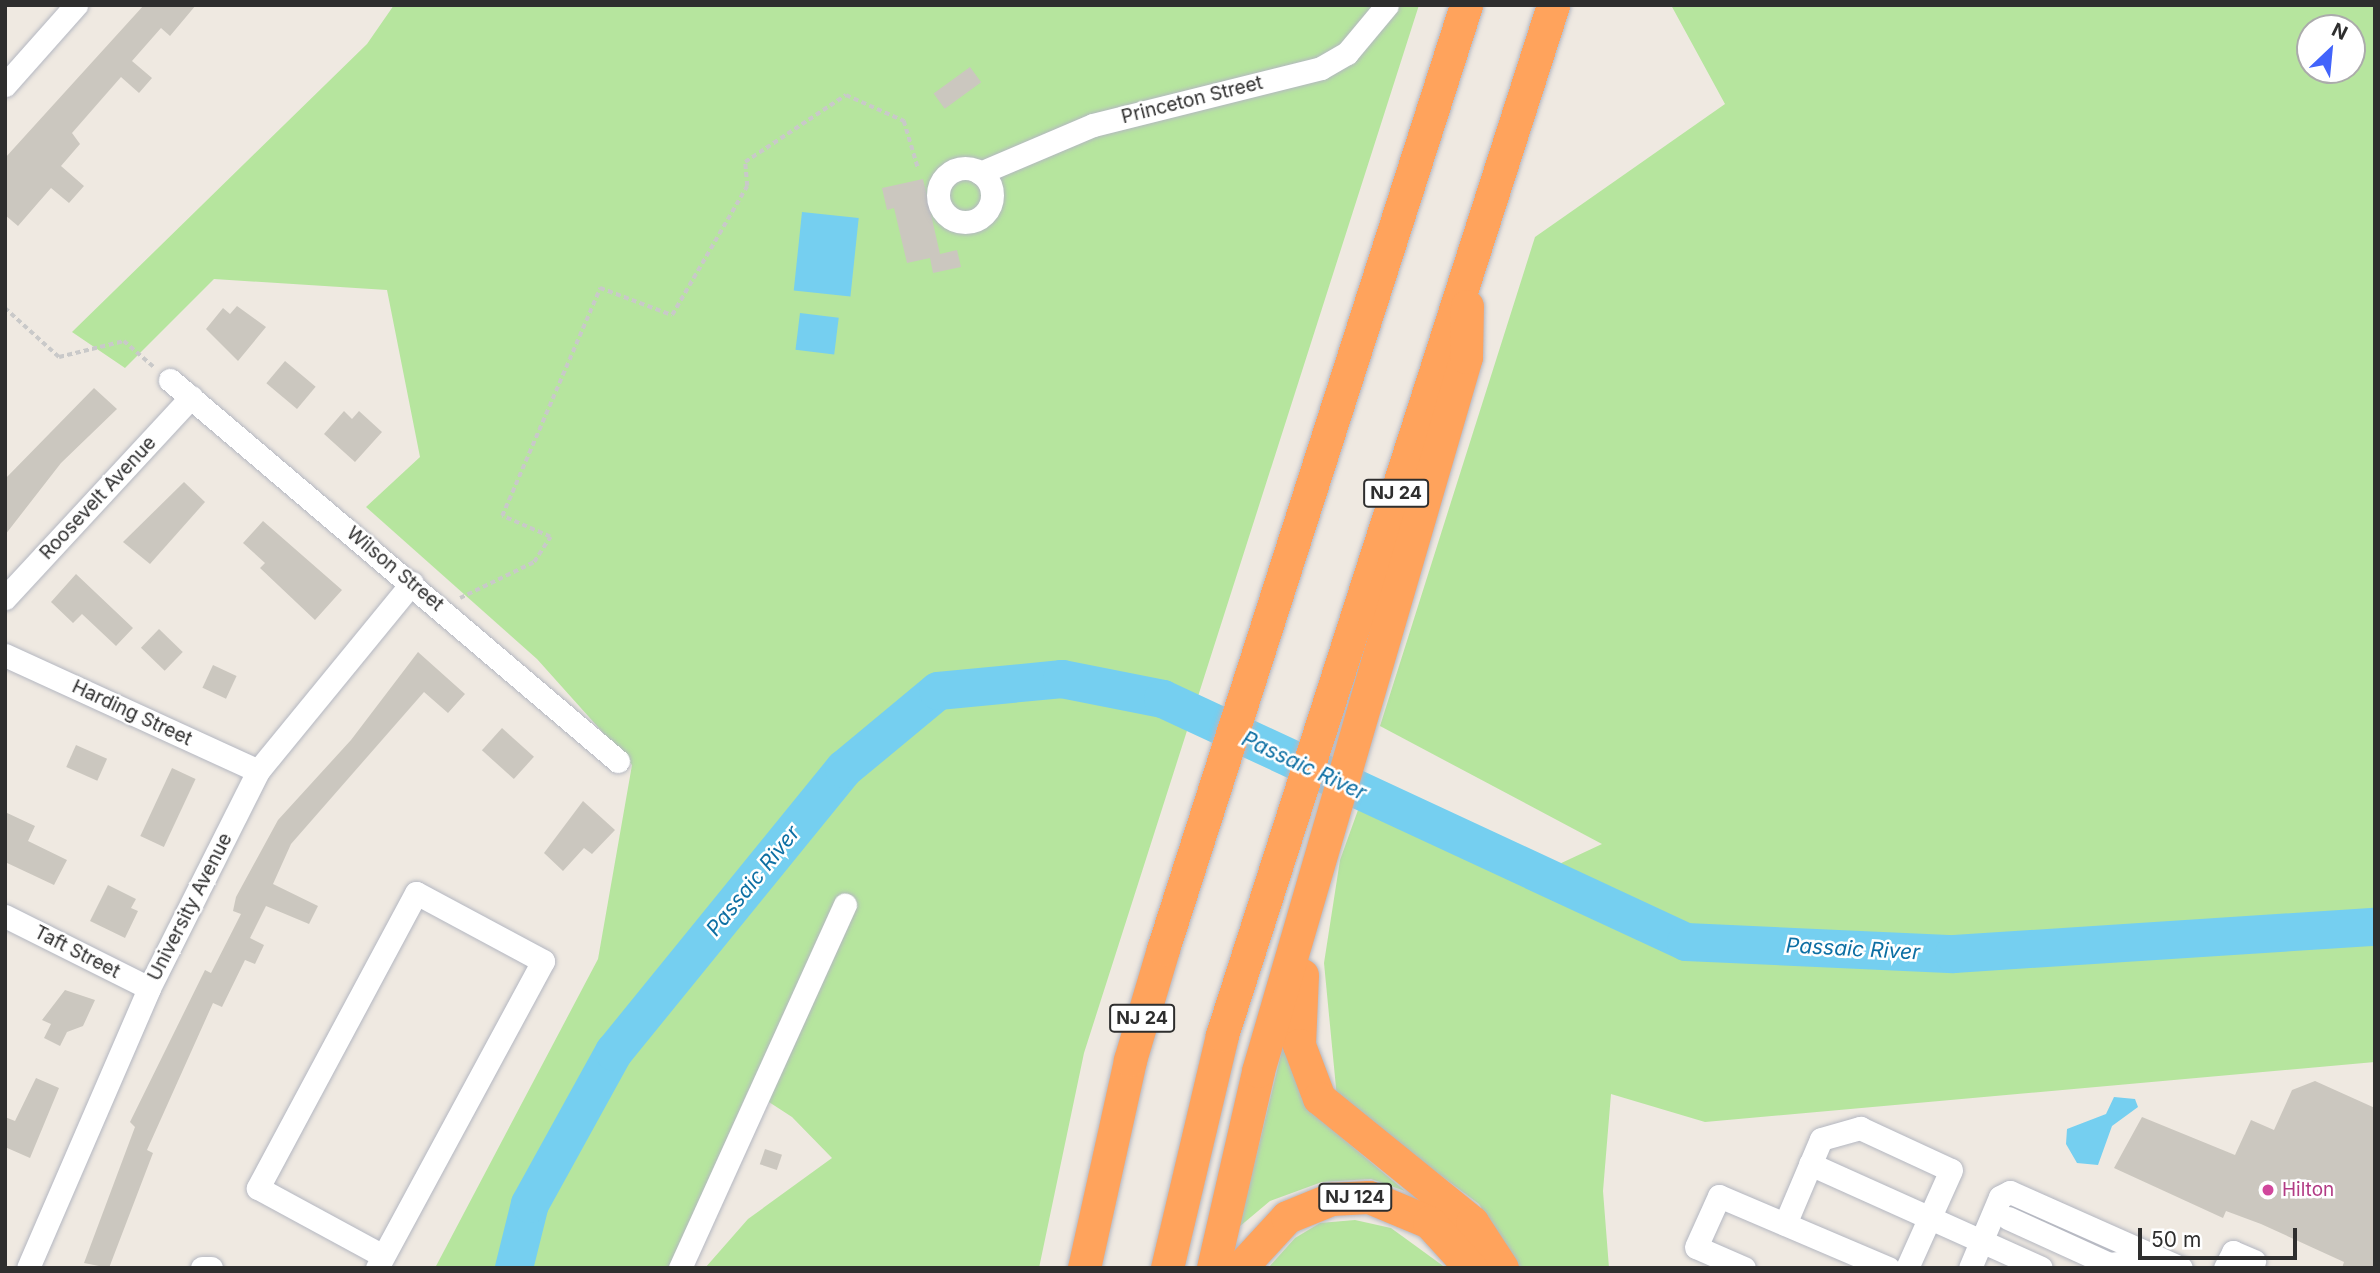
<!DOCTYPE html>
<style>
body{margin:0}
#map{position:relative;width:2380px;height:1273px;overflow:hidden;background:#efe9e1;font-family:Inter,sans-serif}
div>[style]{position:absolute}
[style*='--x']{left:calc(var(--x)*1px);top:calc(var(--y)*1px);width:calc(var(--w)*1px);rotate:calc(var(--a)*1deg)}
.green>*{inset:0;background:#b6e59e}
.water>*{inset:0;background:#75cff0;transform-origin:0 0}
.river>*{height:38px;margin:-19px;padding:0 19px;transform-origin:19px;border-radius:19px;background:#75cff0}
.building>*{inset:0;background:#cbc7bf;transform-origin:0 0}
.path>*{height:3.5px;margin-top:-1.75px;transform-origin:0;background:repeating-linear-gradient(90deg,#c9c9c9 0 5px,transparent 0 8.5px)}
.roads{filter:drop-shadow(0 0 2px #b4b7c1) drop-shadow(0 0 2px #b4b7c1)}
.minor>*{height:23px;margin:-11.5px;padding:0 11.5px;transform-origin:11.5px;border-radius:11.5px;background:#fff}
.minor>.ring{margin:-11.5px;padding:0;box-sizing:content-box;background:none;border:23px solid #fff;border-radius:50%}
.highway>*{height:33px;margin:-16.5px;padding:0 16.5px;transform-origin:16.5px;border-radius:16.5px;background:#ffa35c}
.dots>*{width:19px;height:19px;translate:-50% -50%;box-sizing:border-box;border:4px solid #fff;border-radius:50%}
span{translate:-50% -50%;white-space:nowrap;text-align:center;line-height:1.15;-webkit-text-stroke:5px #fff;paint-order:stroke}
.shield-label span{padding:2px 5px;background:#fff;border:2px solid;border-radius:5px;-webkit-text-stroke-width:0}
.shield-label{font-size:18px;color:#2e2e2e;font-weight:700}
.street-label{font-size:19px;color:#2e2e2e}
.hotel-label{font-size:19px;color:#b23c85}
.left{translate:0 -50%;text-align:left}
.water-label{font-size:21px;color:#0d6fa3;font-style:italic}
.frame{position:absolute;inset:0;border:7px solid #2e2e2e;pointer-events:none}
.north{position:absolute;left:2296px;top:14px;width:70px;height:70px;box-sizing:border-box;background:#fff;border:2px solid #ababab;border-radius:50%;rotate:26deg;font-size:19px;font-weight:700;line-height:28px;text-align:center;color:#2e2e2e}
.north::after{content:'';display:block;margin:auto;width:24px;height:32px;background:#4264fb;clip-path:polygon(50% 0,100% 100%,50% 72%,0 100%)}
.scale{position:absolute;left:2138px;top:1228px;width:159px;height:32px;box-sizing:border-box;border:4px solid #2e2e2e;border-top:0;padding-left:9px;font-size:21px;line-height:24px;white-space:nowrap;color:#2e2e2e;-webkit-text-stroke:5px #fff;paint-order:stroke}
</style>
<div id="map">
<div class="green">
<i style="clip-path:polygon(394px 5px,1419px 5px,1084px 1053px,1039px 1268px,705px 1268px,748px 1219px,832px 1158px,792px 1117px,749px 1089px,669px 1268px,435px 1268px,598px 959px,632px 765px,537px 659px,366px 507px,420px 457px,387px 290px,214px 279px,125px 368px,72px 332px,367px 44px)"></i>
<i style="clip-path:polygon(evenodd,1671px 5px,2375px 5px,2375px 1062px,1705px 1122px,1611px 1094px,1603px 1191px,1609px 1268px,1518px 1268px,1479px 1204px,1337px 1098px,1324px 963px,1340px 860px,1358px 810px,1523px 881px,1602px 844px,1380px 726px,1535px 237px,1725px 104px,1671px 5px,2310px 28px,2352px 28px,2352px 70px,2310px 70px,2310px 28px)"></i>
<i style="clip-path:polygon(1283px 1046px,1316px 1116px,1405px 1191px,1371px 1179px,1322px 1182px,1270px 1201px,1239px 1227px)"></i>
<i style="clip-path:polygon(1355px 1220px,1391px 1228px,1446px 1268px,1268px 1268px,1295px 1238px,1320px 1223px)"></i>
</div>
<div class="water">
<i style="left:802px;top:212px;width:57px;height:79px;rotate:6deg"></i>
<i style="left:800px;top:313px;width:39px;height:37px;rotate:7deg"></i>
<i style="clip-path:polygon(2114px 1097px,2135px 1099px,2138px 1107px,2112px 1126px,2098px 1165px,2077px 1163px,2066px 1144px,2067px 1129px,2106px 1114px)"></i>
</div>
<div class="river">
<i style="--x:514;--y:1268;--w:66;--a:-76"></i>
<i style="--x:530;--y:1204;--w:174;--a:-61.1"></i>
<i style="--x:614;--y:1052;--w:365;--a:-50.9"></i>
<i style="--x:844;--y:769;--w:122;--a:-39.7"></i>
<i style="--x:938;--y:691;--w:125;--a:-5.5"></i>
<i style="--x:1062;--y:679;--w:103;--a:11.2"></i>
<i style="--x:1163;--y:699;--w:577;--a:24.92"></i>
<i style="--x:1686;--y:942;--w:268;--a:2.6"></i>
<i style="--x:1954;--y:954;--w:422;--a:-3.7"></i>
</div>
<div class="building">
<i style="clip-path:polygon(144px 5px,196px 5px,170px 36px,161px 28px,132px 61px,152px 78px,139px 93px,121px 77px,72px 133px,80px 144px,61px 166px,84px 186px,69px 203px,51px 188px,18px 226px,5px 215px,5px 158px)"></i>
<i style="left:970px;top:67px;width:19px;height:45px;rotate:54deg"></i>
<i style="clip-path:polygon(923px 179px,940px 254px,957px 250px,961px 267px,933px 273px,930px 258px,907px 263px,894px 208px,887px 210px,882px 188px)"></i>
<i style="clip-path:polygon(237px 306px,266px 327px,238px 361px,206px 329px,223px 308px,230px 314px)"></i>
<i style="left:285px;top:361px;width:40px;height:29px;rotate:40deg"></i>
<i style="clip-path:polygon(94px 388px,117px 409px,61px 463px,5px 535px,5px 479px)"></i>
<i style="clip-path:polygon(344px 411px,352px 419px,359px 411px,382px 432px,355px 462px,324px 434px)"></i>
<i style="clip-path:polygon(184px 482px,205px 502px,150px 564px,123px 542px)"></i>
<i style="clip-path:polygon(263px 521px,342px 590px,315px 620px,260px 568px,265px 563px,243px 543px)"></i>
<i style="clip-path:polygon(76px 574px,133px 628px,116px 646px,82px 614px,73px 623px,51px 602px)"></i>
<i style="left:159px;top:629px;width:33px;height:26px;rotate:44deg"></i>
<i style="clip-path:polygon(418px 652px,465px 694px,448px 713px,424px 692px,291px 844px,273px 884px,318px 906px,309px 924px,266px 906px,250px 938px,264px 945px,255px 964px,245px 960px,222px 1007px,213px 1003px,147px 1150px,153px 1153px,109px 1268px,84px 1263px,135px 1127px,130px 1122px,205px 970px,211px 973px,241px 914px,233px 911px,236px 897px,278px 820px,351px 740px)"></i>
<i style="left:213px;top:665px;width:26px;height:25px;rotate:25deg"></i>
<i style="left:502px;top:728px;width:43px;height:30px;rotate:42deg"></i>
<i style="left:76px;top:745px;width:34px;height:24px;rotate:24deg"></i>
<i style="left:172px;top:768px;width:26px;height:75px;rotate:25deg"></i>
<i style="clip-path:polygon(583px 801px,615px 830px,592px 854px,584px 848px,563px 871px,544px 853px)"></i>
<i style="clip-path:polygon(5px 812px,35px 826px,28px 841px,67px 860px,54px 885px,5px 862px)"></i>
<i style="clip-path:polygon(108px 885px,136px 899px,131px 908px,138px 911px,125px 938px,90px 921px)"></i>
<i style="clip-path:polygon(65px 990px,95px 1000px,83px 1026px,67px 1032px,60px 1046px,44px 1038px,51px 1024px,42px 1020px)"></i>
<i style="clip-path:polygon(36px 1078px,59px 1088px,30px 1158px,5px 1147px,5px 1117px,15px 1121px)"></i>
<i style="clip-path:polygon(2315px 1081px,2375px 1108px,2375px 1268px,2342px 1268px,2344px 1262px,2261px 1224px,2226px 1211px,2223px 1218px,2114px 1168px,2142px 1117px,2235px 1155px,2251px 1120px,2274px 1130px,2292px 1090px)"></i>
<i style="left:765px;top:1149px;width:18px;height:16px;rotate:19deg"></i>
</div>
<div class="path">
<i style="--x:5;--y:308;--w:73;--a:42.2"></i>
<i style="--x:59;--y:357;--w:67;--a:-13.8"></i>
<i style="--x:124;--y:341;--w:40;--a:41"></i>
<i style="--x:460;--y:598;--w:82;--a:-25.9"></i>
<i style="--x:534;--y:562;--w:30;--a:-57"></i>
<i style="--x:550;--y:537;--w:52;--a:-156.4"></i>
<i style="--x:502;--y:516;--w:248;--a:-66.7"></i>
<i style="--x:600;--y:288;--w:77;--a:20.6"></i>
<i style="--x:672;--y:315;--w:149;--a:-59.8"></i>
<i style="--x:747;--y:186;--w:24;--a:-95"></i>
<i style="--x:745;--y:162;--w:121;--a:-33.6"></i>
<i style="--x:846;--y:95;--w:64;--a:24.1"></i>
<i style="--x:904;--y:121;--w:49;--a:73.4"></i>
</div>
<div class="roads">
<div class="minor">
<i style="--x:5;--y:85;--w:107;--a:-48.4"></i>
<i class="ring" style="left:938px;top:168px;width:31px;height:31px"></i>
<i style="--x:980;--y:173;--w:123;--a:-23"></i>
<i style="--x:1093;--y:125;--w:235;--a:-14"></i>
<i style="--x:1321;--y:68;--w:30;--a:-30"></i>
<i style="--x:1347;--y:53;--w:62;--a:-50.2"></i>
<i style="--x:170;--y:380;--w:588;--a:40.38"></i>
<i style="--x:5;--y:598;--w:274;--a:-47.2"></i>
<i style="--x:5;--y:655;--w:278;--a:24.6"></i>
<i style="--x:5;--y:916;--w:161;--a:26.6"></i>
<i style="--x:1810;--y:1164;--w:253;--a:24.2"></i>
<i style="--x:2008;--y:1218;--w:111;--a:24.5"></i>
<i style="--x:2109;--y:1264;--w:50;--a:-5.7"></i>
<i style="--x:1785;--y:1224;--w:92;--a:-67"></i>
<i style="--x:1821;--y:1139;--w:41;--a:-15.8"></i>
<i style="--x:1860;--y:1128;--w:100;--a:24.8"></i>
<i style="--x:1951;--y:1170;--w:107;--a:114.2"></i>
<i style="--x:28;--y:1268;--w:305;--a:-66.6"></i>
<i style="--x:149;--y:988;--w:243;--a:-63.3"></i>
<i style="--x:258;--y:771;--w:243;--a:-50.7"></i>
<i style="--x:202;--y:1268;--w:9;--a:0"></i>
<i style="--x:377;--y:1268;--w:349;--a:-61.6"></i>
<i style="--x:543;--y:961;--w:144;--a:-151.8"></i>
<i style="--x:416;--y:893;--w:335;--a:118.2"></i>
<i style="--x:258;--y:1188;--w:142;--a:28.5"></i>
<i style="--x:680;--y:1268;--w:399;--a:-65.6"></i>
<i style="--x:1744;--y:1268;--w:52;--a:-156.4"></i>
<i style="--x:1696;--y:1247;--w:56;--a:-65.7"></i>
<i style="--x:1719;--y:1196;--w:184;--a:23.1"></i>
<i style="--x:1970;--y:1268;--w:77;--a:-67.1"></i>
<i style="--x:2000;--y:1197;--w:11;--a:-27"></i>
<i style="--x:2010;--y:1192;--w:187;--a:24"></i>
<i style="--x:2225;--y:1268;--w:18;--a:-63"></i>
<i style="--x:2233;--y:1252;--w:23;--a:23"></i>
</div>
<div class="highway">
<i style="--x:1302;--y:975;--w:70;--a:92.5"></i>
<i style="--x:1299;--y:1045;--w:57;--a:69.3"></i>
<i style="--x:1319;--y:1098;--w:197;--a:39"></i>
<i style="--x:1472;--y:1222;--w:55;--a:56.9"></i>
<i style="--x:1084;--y:1268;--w:213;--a:-77.5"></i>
<i style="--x:1130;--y:1060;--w:116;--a:-73.4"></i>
<i style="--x:1163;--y:949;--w:991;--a:-72.2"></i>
<i style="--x:1167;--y:1268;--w:239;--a:-76.7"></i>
<i style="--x:1222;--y:1035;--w:1082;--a:-72.18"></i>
<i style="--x:1213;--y:1268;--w:202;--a:-77.1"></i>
<i style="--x:1258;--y:1071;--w:744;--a:-73.76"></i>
<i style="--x:1466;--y:357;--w:51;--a:-88.9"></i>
<i style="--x:1240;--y:1268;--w:69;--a:-47.3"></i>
<i style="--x:1287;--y:1217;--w:48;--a:-22.2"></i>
<i style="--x:1331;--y:1199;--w:38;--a:-3"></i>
<i style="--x:1369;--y:1197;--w:65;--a:22.6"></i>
<i style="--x:1429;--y:1222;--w:62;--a:47.6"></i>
</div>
</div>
<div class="dots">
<i style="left:2268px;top:1190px;background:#d1479c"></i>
</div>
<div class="shield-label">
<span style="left:1396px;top:493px">NJ 24</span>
<span style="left:1142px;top:1018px">NJ 24</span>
<span style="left:1355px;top:1197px">NJ 124</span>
</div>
<div class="street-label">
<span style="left:1192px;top:100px;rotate:-14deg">Princeton Street</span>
<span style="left:98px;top:498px;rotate:-47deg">Roosevelt Avenue</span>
<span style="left:395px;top:569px;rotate:40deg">Wilson Street</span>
<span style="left:132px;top:713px;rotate:25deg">Harding Street</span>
<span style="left:190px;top:907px;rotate:-63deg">University Avenue</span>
<span style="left:77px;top:952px;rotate:27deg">Taft Street</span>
</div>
<div class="hotel-label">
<span class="left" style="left:2282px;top:1190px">Hilton</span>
</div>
<div class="water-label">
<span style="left:1304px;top:766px;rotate:25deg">Passaic River</span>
<span style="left:753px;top:881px;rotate:-51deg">Passaic River</span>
<span style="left:1853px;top:949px;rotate:3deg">Passaic River</span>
</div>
<div class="frame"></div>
<div class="north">N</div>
<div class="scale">50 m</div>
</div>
